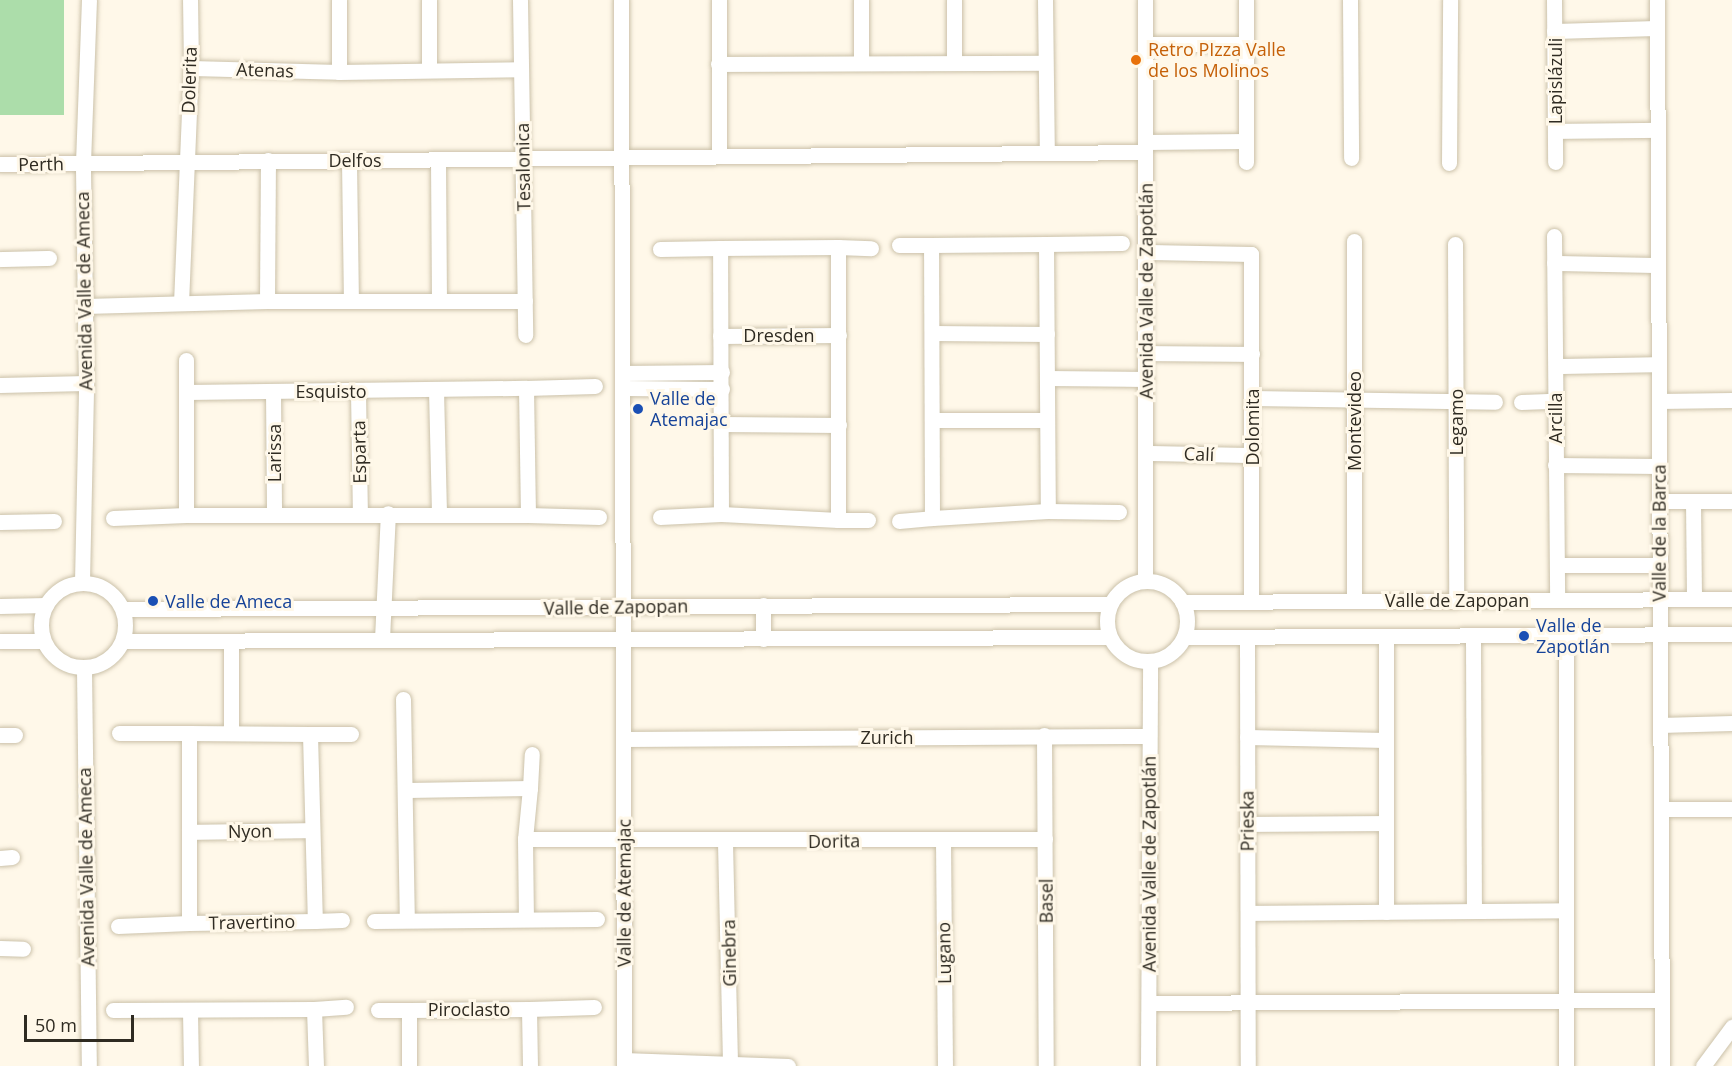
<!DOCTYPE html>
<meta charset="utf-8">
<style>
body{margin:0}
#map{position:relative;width:1732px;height:1066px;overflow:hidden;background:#fff8e9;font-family:"Open Sans",sans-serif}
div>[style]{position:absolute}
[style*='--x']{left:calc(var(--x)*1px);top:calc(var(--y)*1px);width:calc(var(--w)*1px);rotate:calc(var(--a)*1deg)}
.green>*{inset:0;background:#acddaa;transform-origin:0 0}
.roads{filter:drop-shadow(0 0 2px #cbc1a9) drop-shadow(0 0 2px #cbc1a9)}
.minor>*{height:15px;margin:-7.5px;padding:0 7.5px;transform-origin:7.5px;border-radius:7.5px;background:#fff}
.minor>.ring{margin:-7.5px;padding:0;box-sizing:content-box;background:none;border:15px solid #fff;border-radius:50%}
.dots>*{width:16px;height:16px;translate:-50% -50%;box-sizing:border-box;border:3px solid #fff8e9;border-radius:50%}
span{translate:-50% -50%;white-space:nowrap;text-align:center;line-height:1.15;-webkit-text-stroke:6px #fff8e9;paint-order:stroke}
.food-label{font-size:18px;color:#c56008}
.left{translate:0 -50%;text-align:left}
.street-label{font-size:18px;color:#2f2b22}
.transit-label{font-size:18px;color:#164399}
.scale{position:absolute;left:24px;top:1015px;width:110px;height:27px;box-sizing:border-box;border:3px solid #2f2b22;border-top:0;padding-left:8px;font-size:18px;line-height:21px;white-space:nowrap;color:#2f2b22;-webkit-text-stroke:4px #fff8e9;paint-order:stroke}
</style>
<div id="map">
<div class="green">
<i style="left:0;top:0;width:64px;height:115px"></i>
</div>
<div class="roads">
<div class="minor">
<i style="--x:429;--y:0;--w:70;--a:90"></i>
<i style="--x:520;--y:0;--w:335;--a:89.1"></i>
<i style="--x:621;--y:0;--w:1066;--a:89.84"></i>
<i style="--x:954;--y:0;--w:62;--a:90"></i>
<i style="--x:1045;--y:0;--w:153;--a:89.3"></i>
<i style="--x:1145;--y:0;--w:581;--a:90"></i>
<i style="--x:1246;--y:0;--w:162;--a:90"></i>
<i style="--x:1350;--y:0;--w:158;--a:89.6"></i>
<i style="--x:1554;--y:0;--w:162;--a:89.6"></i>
<i style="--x:1657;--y:0;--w:1066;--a:89.73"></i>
<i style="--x:1554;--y:31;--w:103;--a:-1.7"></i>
<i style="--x:1145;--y:44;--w:101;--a:0"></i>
<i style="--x:861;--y:62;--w:62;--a:-90"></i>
<i style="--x:718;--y:64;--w:327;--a:-0.2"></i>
<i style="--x:191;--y:68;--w:148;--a:1.5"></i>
<i style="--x:339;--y:72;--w:181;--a:-0.9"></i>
<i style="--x:339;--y:72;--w:72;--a:-90"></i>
<i style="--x:1555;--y:131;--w:103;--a:-0.6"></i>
<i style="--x:1145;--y:142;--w:101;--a:-0.6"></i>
<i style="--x:719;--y:156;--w:156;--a:-90"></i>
<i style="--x:438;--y:160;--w:141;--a:89.6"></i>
<i style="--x:349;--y:161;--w:139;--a:89.2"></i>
<i style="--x:1449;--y:163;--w:163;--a:-89.6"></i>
<i style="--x:0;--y:164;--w:1145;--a:-0.6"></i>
<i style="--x:1554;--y:236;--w:363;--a:89.5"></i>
<i style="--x:1354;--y:241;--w:359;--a:90"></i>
<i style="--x:1046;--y:244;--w:267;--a:89.6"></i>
<i style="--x:1048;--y:511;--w:116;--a:176.5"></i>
<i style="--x:932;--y:518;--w:273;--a:-90.2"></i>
<i style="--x:931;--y:245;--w:115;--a:-0.5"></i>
<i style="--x:1046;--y:244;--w:76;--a:-0.8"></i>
<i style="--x:1455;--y:244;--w:357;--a:89.8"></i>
<i style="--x:899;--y:245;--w:32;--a:0"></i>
<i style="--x:838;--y:247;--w:273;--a:90"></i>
<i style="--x:838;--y:520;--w:117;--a:-177.1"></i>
<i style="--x:721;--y:514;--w:266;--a:-90.2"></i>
<i style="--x:720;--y:248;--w:118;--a:-0.5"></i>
<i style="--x:838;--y:247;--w:33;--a:2"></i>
<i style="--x:660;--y:249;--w:60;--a:-1"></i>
<i style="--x:1145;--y:252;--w:106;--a:1.1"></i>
<i style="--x:1251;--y:254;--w:347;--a:90"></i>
<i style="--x:0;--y:259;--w:49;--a:-1.2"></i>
<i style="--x:1554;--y:263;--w:104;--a:1.1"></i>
<i style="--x:267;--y:301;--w:141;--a:-89.6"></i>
<i style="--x:181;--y:303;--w:235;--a:-87.6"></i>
<i style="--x:191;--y:68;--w:68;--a:-90.8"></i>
<i style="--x:85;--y:306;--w:182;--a:-1.6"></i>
<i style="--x:267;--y:301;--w:258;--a:0"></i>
<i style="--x:932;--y:333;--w:115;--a:0.5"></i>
<i style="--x:720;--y:336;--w:119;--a:-0.5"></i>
<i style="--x:1146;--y:353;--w:106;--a:0.5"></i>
<i style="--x:186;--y:360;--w:32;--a:90"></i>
<i style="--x:1556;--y:366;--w:103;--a:-1.1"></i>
<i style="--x:623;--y:373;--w:99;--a:-0.6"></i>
<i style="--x:1047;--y:378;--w:99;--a:0.6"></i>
<i style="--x:0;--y:385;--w:86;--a:-1.3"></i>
<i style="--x:526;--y:388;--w:127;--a:89.1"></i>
<i style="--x:528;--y:515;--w:342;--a:180"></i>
<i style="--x:186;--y:515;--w:123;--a:-90"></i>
<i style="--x:186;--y:392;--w:340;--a:-0.7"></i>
<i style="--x:526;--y:388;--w:69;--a:-1.7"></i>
<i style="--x:623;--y:388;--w:99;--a:0.6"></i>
<i style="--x:436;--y:390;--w:123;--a:88.6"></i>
<i style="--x:358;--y:391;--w:121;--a:89.1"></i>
<i style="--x:273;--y:392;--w:122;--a:89.5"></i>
<i style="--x:1252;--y:398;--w:243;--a:0.9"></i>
<i style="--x:1659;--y:401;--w:73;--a:-0.8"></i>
<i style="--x:1521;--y:402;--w:34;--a:-2"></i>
<i style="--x:932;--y:420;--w:115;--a:0"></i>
<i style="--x:721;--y:424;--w:118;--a:0.5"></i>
<i style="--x:1146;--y:453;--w:106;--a:1.1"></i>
<i style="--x:1555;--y:465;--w:104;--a:0.6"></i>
<i style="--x:1659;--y:501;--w:73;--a:0"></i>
<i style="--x:1693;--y:501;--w:98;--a:89.4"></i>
<i style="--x:1048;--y:511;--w:71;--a:0.8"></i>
<i style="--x:528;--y:515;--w:71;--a:1.6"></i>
<i style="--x:660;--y:517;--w:61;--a:-2.8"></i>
<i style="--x:113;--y:518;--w:73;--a:-2.4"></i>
<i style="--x:838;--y:520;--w:30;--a:0"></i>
<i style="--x:899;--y:521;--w:33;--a:-5"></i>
<i style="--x:0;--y:522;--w:54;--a:-1.1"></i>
<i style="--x:1557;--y:565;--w:103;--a:0"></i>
<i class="ring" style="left:1107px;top:581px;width:65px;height:65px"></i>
<i style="--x:82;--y:582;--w:199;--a:-88.8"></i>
<i style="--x:86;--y:383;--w:220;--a:-90.8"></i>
<i style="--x:83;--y:163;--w:163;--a:-87.9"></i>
<i class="ring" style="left:41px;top:583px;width:69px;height:69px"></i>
<i style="--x:1182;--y:602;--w:550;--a:-0.31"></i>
<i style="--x:763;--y:605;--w:34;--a:90"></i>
<i style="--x:0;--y:606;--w:46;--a:-1.2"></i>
<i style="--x:123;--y:609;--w:987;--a:-0.29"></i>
<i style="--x:1566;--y:634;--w:432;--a:90"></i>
<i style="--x:1386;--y:636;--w:276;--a:90"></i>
<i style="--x:1473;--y:636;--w:275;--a:89.8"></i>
<i style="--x:1184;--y:637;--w:548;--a:-0.31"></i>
<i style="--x:1247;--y:637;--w:429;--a:89.9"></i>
<i style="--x:382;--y:639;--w:126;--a:-87.3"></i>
<i style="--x:0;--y:641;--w:43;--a:0"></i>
<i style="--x:123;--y:641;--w:986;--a:-0.23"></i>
<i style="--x:231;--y:642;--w:91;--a:90"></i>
<i style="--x:84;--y:669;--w:397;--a:89.3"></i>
<i style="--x:403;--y:699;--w:221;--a:89"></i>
<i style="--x:1660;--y:725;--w:72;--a:-1.6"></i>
<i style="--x:119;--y:733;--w:70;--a:0"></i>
<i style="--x:189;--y:733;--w:121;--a:0.5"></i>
<i style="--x:310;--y:734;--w:187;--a:88.5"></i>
<i style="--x:315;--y:921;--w:126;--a:179.1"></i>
<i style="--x:189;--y:923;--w:190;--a:-90"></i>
<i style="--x:310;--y:734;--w:41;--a:0"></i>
<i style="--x:0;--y:735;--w:15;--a:0"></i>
<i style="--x:1044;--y:735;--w:331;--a:89.7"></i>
<i style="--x:1247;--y:737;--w:138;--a:1.2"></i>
<i style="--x:624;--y:739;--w:525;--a:-0.33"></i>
<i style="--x:530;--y:788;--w:34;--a:-87"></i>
<i style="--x:407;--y:790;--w:123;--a:-0.9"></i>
<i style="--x:530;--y:788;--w:51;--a:95.6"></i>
<i style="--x:525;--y:839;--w:80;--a:89.3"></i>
<i style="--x:1661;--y:809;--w:71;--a:0"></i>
<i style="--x:1247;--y:824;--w:137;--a:-0.4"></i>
<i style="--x:189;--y:832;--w:123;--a:-0.9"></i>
<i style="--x:525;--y:839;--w:520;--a:0"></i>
<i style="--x:943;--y:840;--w:226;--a:89.5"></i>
<i style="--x:725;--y:842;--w:223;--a:88.7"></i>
<i style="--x:0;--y:858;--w:12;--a:-5"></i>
<i style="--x:1248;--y:913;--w:316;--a:-0.5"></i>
<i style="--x:315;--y:921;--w:27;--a:-2"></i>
<i style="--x:374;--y:921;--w:223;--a:-0.5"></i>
<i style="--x:118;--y:926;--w:71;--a:-2.4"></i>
<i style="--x:0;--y:948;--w:23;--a:2"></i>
<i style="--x:1149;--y:1003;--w:513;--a:-0.34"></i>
<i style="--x:314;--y:1009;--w:32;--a:-4"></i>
<i style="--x:529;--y:1009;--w:65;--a:-1.8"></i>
<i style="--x:113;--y:1010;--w:201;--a:-0.3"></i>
<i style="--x:314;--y:1009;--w:57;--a:88"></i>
<i style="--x:378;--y:1010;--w:31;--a:0"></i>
<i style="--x:190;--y:1011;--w:55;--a:89"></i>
<i style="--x:624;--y:1060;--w:164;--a:2.1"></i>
<i style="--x:409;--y:1066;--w:56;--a:-90"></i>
<i style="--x:409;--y:1010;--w:120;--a:-0.5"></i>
<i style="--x:529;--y:1009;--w:57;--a:89"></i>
<i style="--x:1148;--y:1066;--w:404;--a:-89.7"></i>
<i style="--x:1703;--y:1066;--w:49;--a:-53.4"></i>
</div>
</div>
<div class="dots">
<i style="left:1136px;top:60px;background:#e8710a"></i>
<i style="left:638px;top:409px;background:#1a4fb4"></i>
<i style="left:153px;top:601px;background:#1a4fb4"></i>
<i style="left:1524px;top:636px;background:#1a4fb4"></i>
</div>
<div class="food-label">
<span class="left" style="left:1148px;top:60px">Retro PIzza Valle<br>de los Molinos</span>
</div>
<div class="street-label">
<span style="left:265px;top:70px;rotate:2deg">Atenas</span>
<span style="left:189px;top:80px;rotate:-88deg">Dolerita</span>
<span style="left:1555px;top:81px;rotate:-90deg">Lapislázuli</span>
<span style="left:355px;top:160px">Delfos</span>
<span style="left:41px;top:164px;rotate:-1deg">Perth</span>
<span style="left:523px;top:167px;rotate:-91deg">Tesalonica</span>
<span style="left:84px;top:291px;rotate:-91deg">Avenida Valle de Ameca</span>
<span style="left:1146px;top:291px;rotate:-90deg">Avenida Valle de Zapotlán</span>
<span style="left:779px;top:335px">Dresden</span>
<span style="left:331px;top:391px">Esquisto</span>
<span style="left:1555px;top:418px;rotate:-90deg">Arcilla</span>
<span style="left:1354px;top:421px;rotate:-90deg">Montevideo</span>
<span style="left:1456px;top:422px;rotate:-90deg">Legamo</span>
<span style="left:1252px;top:427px;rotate:-90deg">Dolomita</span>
<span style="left:359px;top:452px;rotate:-91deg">Esparta</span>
<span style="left:274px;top:453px;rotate:-90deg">Larissa</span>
<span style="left:1199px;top:454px;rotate:2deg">Calí</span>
<span style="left:1659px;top:533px;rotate:-90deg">Valle de la Barca</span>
<span style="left:1457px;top:600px">Valle de Zapopan</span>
<span style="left:616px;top:607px;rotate:-1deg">Valle de Zapopan</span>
<span style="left:887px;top:737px">Zurich</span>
<span style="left:1247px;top:821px;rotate:-90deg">Prieska</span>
<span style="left:250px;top:831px;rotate:-1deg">Nyon</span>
<span style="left:834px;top:841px;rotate:-1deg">Dorita</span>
<span style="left:1149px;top:864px;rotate:-90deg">Avenida Valle de Zapotlán</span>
<span style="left:86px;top:867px;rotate:-91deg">Avenida Valle de Ameca</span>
<span style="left:624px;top:893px;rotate:-90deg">Valle de Atemajac</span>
<span style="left:1046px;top:901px;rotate:-90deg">Basel</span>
<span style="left:252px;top:922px;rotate:-1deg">Travertino</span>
<span style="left:729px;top:953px;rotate:-91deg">Ginebra</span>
<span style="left:944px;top:953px;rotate:-91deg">Lugano</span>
<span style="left:469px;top:1009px">Piroclasto</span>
</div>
<div class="transit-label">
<span class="left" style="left:650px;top:409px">Valle de<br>Atemajac</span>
<span class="left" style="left:165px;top:601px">Valle de Ameca</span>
<span class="left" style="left:1536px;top:636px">Valle de<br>Zapotlán</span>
</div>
<div class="scale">50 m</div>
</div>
